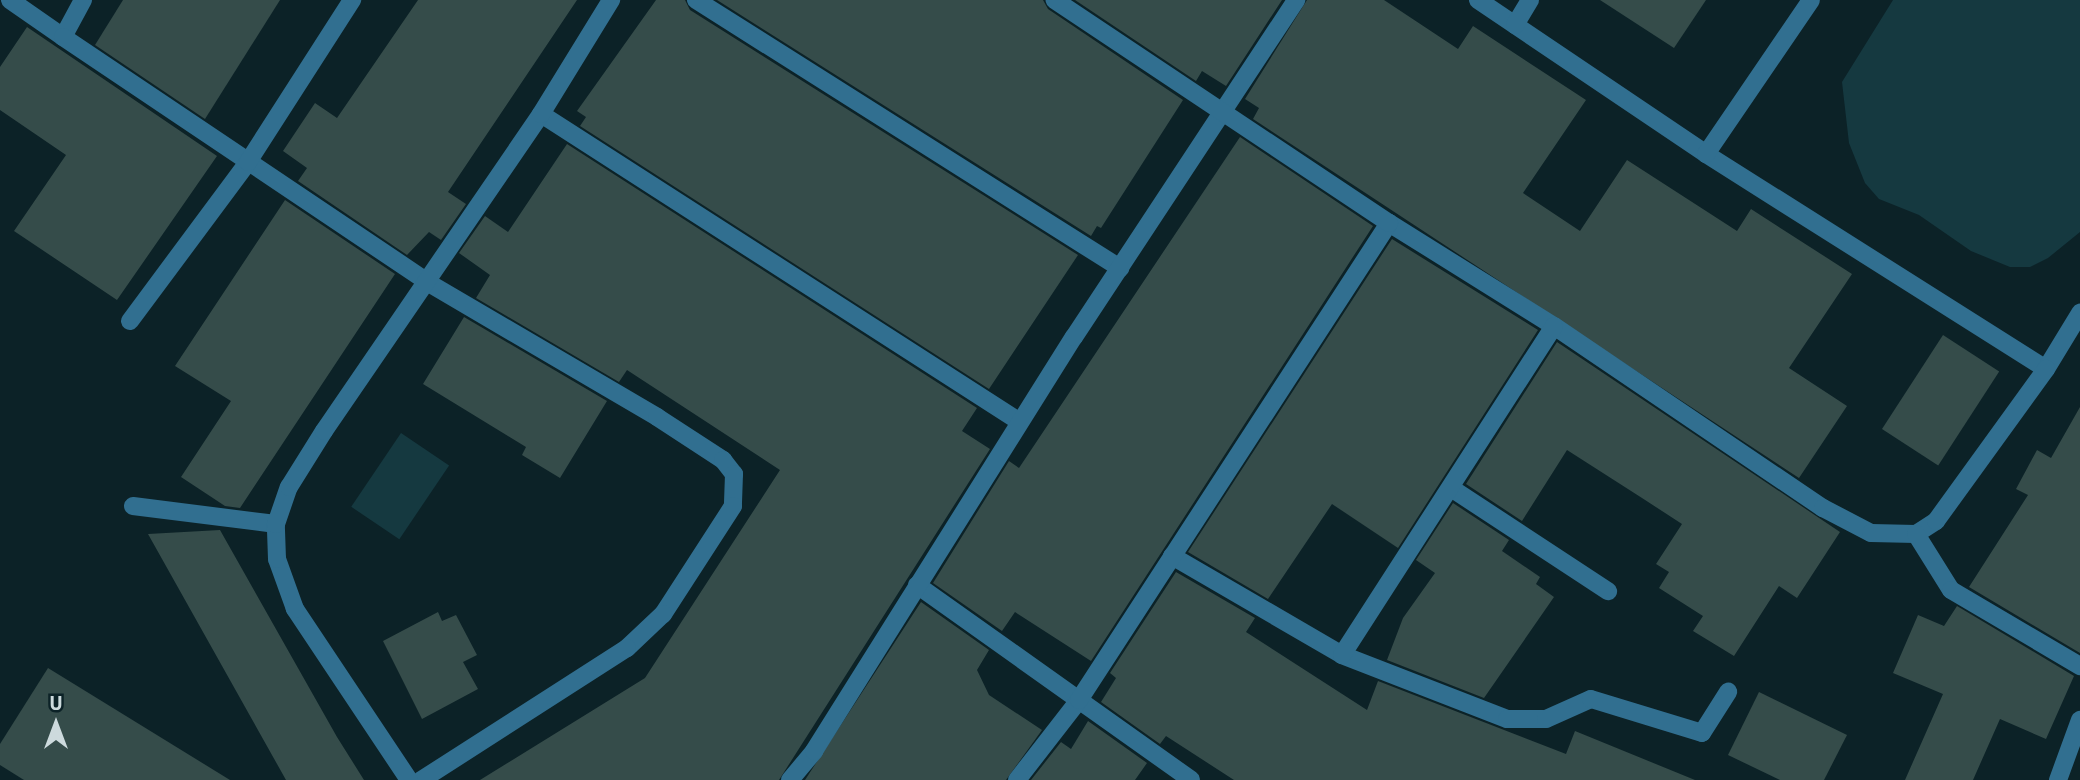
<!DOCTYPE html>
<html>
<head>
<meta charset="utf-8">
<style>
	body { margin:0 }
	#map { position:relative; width:2080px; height:780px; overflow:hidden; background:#0c2227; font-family:"Exo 2",sans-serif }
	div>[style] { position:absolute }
	.green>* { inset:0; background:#153940; transform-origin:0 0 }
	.building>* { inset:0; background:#354c4a; transform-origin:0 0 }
	.minor>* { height:18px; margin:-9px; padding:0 9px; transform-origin:9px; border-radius:9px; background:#316f90 }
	span { translate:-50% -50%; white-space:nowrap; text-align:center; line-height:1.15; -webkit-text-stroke:6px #0c2227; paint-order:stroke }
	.north { position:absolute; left:21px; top:689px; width:70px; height:70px; -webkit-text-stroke:5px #0c2227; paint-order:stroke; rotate:0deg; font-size:19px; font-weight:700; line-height:28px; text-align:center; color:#cddadd }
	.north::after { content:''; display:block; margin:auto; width:24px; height:32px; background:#cddadd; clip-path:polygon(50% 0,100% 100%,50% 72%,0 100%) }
</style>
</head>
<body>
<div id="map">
	<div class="green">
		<i style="clip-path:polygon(1893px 0,2080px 0,2080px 232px,2048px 258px,2030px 267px,2010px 267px,1971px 251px,1919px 215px,1879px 199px,1865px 183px,1849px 143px,1842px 82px)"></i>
		<i style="left:401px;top:433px;width:58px;height:89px;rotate:34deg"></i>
	</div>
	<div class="building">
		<i style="clip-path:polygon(123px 0,280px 0,205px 119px,95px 45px)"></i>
		<i style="clip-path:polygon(418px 0,577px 0,448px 192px,466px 204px,441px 240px,429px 232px,407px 255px,298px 181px,307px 168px,283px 151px,315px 103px,337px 118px)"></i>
		<i style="clip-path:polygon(656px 0,685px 0,690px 10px,1078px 255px,989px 389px,580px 126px,586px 117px,577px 111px)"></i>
		<i style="clip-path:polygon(717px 0,1043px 0,1048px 9px,1183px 100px,1101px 228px,1097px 226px,1091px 236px)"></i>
		<i style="clip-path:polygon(1075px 0,1282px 0,1226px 86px,1202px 71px,1196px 81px)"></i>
		<i style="clip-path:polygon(1307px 0,1384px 0,1458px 49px,1473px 26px,1586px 100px,1523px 193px,1580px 231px,1627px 160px,1737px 231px,1751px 209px,1852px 274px,1789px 368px,1847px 406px,1799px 478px,1253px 119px,1259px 108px,1245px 99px)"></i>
		<i style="clip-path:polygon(1600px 0,1706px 0,1674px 48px)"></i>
		<i style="clip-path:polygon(27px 27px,217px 156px,117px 300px,14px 231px,66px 155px,0 110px,0 67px)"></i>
		<i style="clip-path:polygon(1240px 137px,1373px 226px,1091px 661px,1015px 612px,1002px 631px,933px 583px,1009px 461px,1019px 468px)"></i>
		<i style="clip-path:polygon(567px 144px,977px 408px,962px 431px,990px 449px,779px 780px,480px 780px,645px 678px,780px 470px,627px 370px,619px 382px,476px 298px,490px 275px,459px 253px,485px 216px,508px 232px)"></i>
		<i style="clip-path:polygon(285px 200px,395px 274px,240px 508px,225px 506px,181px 477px,231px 401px,175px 366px)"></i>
		<i style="clip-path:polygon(1392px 239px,1538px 330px,1398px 548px,1332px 504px,1268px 599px,1188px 552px)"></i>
		<i style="clip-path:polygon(464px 317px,607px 401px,560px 478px,522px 455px,526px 447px,423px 384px)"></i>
		<i style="left:1943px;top:335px;width:67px;height:112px;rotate:33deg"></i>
		<i style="clip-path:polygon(1557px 342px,1840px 532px,1797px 598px,1779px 586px,1734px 656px,1693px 631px,1703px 616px,1659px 588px,1669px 572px,1656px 564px,1682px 524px,1642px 498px,1567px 450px,1522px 521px,1466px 484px)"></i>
		<i style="clip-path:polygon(2080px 407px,2080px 653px,1969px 587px,2028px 495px,2016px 489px,2037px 450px,2051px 458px)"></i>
		<i style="clip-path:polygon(1453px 503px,1509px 540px,1502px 551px,1540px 577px,1536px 584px,1554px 597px,1484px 698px,1387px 660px,1403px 618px,1435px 573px,1416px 560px)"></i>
		<i style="clip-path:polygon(220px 530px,337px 737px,364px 780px,286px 780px,148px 534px)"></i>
		<i style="clip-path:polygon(1176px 572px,1255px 618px,1246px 632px,1367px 710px,1378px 681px,1566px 754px,1575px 731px,1695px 780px,1234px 780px,1166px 736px,1160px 744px,1101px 702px,1116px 678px,1110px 673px)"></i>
		<i style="clip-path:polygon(921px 602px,989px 650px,977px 670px,989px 695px,1042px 730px,1006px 780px,805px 780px)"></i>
		<i style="clip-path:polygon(1957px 606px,2074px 676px,2046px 739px,2000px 719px,1973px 780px,1905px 780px,1943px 694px,1893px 673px,1918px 615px,1944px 626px)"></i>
		<i style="clip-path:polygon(438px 612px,442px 621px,456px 615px,477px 655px,463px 662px,478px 689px,422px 719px,383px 641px)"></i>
		<i style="clip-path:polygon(48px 668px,230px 780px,24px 780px,0 765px,0 744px)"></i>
		<i style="clip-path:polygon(1759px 692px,1847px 735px,1824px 780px,1780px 780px,1728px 755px)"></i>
		<i style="clip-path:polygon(1088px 721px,1147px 763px,1135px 780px,1031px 780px,1061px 742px,1071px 749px)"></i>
	</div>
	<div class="minor">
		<i style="left:10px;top:0;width:65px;rotate:34.9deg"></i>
		<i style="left:83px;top:0;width:42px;rotate:118.4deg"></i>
		<i style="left:63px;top:37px;width:439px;rotate:33.9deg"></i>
		<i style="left:427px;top:282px;width:267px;rotate:30.4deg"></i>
		<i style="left:657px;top:417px;width:79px;rotate:33.1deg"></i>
		<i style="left:723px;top:460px;width:18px;rotate:52deg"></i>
		<i style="left:734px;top:474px;width:32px;rotate:92deg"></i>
		<i style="left:733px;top:506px;width:129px;rotate:122.9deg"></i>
		<i style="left:663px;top:614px;width:50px;rotate:136.6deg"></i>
		<i style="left:627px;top:648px;width:245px;rotate:147.3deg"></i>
		<i style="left:696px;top:0;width:502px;rotate:32.3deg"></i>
		<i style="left:1478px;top:0;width:275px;rotate:34deg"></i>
		<i style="left:1706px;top:154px;width:402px;rotate:32.3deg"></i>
		<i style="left:2046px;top:369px;width:66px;rotate:-58.7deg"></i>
		<i style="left:1515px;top:25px;width:29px;rotate:-59deg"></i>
		<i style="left:541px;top:114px;width:569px;rotate:32.74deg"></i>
		<i style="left:1706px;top:154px;width:186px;rotate:-55.7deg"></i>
		<i style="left:1389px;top:223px;width:195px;rotate:32deg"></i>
		<i style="left:1554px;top:326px;width:325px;rotate:34.1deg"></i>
		<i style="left:1823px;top:508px;width:54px;rotate:27.5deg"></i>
		<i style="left:1871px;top:533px;width:45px;rotate:1.3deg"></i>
		<i style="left:1916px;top:534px;width:24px;rotate:-33deg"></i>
		<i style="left:1936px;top:521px;width:188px;rotate:-54.1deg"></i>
		<i style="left:130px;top:321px;width:198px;rotate:-53.4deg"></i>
		<i style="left:248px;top:162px;width:193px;rotate:-57.3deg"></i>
		<i style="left:1451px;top:488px;width:188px;rotate:33.3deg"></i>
		<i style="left:133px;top:506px;width:144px;rotate:7.2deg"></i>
		<i style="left:1916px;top:534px;width:66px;rotate:58deg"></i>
		<i style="left:1951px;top:590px;width:150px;rotate:30.5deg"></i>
		<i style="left:1172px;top:556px;width:197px;rotate:30.2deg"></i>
		<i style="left:1342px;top:655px;width:177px;rotate:21.2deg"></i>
		<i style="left:1507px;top:719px;width:39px"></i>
		<i style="left:1546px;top:719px;width:49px;rotate:-24deg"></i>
		<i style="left:1591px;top:699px;width:116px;rotate:17deg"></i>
		<i style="left:1702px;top:733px;width:49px;rotate:-57.6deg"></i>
		<i style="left:917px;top:585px;width:336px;rotate:35.4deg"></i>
		<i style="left:1342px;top:655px;width:391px;rotate:-57.2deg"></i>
		<i style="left:409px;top:780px;width:206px;rotate:-123.7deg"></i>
		<i style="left:295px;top:609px;width:53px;rotate:-109.8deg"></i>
		<i style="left:277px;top:559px;width:35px;rotate:-92deg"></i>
		<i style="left:276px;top:524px;width:39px;rotate:-71deg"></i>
		<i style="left:289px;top:487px;width:66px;rotate:-58deg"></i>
		<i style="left:324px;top:431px;width:384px;rotate:-55.6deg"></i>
		<i style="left:541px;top:114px;width:134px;rotate:-58.4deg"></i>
		<i style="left:790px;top:780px;width:38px;rotate:-50deg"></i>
		<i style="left:814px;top:751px;width:489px;rotate:-57.9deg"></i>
		<i style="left:1074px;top:337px;width:404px;rotate:-56.6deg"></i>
		<i style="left:1017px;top:780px;width:101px;rotate:-52.2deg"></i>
		<i style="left:1079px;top:700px;width:569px;rotate:-56.98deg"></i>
		<i style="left:1389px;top:223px;width:402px;rotate:-146.3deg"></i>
		<i style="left:2058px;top:780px;width:64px;rotate:-69.9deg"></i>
	</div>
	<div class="north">U</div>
</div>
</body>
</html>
